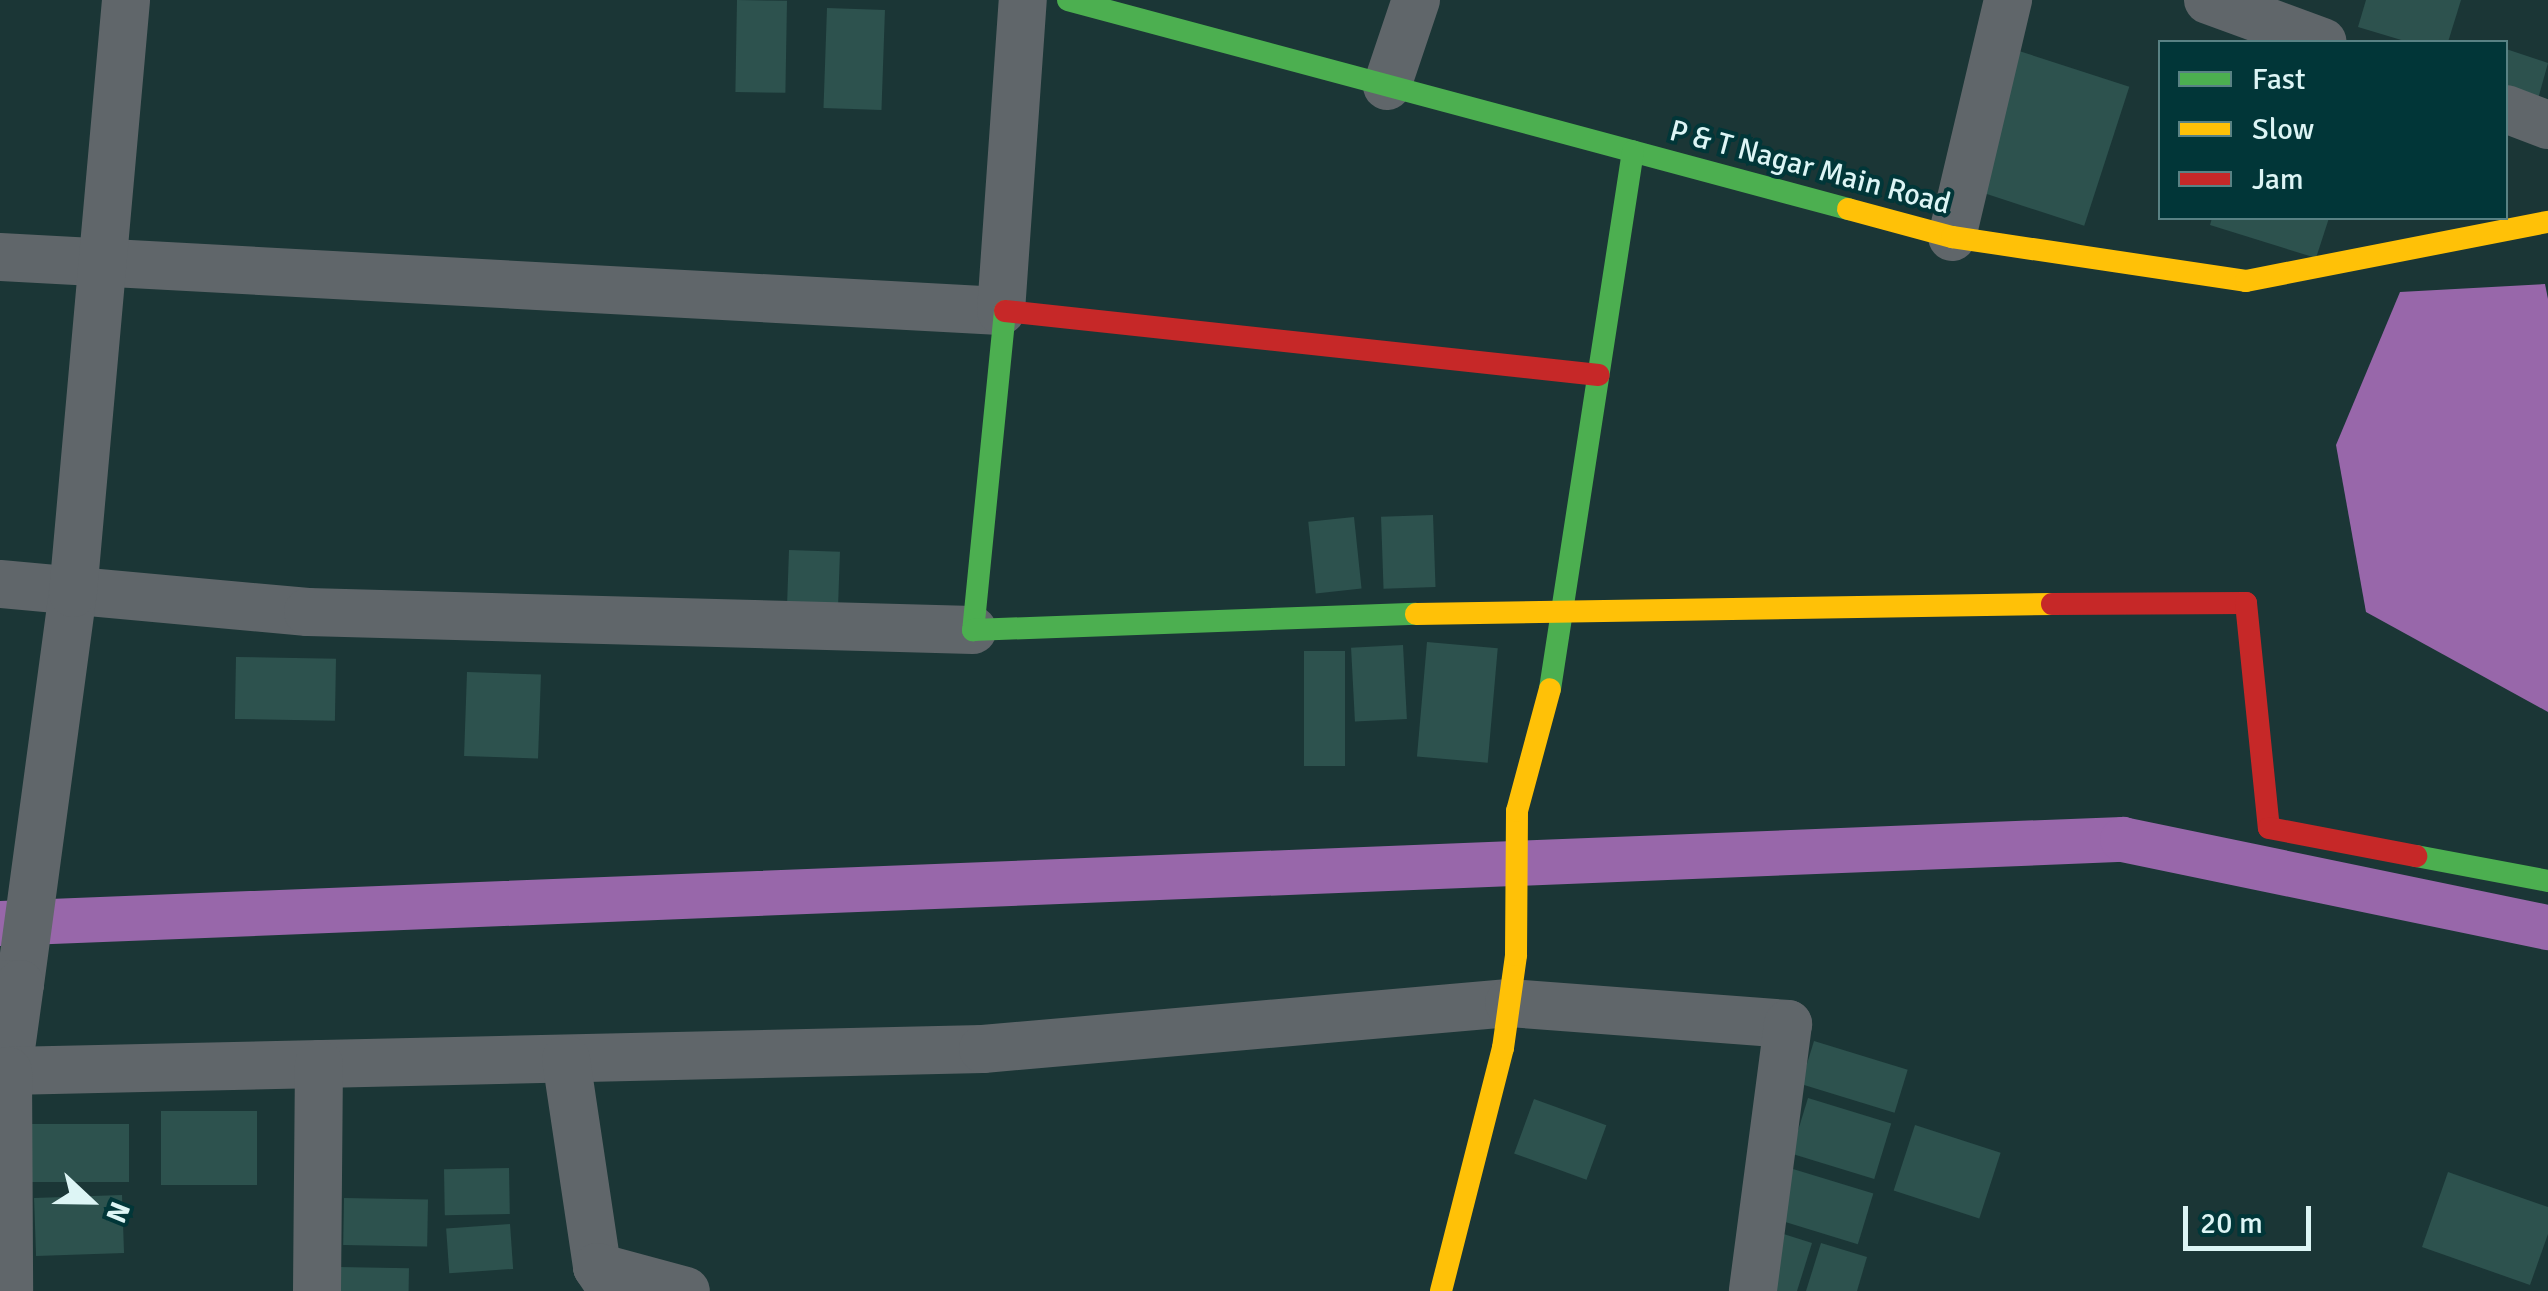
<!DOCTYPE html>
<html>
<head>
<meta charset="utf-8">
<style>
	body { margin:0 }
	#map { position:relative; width:2548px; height:1291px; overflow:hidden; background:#1b3636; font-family:Signika,sans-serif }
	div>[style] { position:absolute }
	.water>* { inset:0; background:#9867aa }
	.canal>* { height:45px; margin:-22.5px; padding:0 22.5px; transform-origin:22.5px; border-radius:22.5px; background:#9867aa }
	.building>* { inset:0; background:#2d524e; transform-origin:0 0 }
	.street>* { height:48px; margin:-24px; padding:0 24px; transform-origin:24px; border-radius:24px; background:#60666a }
	.fast>* { height:22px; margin:-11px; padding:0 11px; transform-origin:11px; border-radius:11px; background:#4caf50 }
	.slow>* { height:22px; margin:-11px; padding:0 11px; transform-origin:11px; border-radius:11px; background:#ffc107 }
	.jam>* { height:22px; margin:-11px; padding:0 11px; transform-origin:11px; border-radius:11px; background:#c62828 }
	span { translate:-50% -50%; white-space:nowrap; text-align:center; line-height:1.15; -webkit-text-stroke:8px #013638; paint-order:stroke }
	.street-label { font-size:30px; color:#ddf5f5 }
	.legend { position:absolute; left:2158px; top:40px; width:350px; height:180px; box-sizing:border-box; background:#013638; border:2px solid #598284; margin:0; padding:12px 18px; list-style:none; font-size:30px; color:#ddf5f5 }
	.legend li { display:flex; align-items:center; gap:20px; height:50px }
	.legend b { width:50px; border:2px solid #598284 }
	.north { position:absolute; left:40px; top:1151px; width:100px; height:100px; -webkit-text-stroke:8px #013638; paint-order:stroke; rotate:112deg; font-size:28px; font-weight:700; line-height:40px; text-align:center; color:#ddf5f5 }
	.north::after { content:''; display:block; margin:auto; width:35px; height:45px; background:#ddf5f5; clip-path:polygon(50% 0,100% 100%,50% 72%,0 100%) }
	.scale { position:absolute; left:2183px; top:1206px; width:128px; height:45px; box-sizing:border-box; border:5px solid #ddf5f5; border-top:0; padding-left:12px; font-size:30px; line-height:35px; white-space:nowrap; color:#ddf5f5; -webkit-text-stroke:8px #013638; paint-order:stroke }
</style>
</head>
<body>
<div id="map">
	<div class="water">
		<i style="clip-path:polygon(2545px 284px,2548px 299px,2548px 712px,2366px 612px,2336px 445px,2400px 292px)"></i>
	</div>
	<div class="canal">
		<i style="left:0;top:923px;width:2124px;rotate:-2.27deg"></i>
		<i style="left:2122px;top:839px;width:435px;rotate:11.7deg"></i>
	</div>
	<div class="building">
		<i style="left:737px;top:0;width:50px;height:92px;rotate:1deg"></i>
		<i style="clip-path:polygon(2366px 0,2461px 0,2448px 42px,2408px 42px,2358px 27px)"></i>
		<i style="left:827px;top:8px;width:58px;height:100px;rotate:2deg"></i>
		<i style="clip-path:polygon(2506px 49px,2548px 63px,2538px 99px,2506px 89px)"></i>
		<i style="left:2019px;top:51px;width:116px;height:146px;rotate:18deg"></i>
		<i style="clip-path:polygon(2212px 218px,2329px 218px,2316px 258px,2210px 225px)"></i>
		<i style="left:1433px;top:515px;width:72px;height:52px;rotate:88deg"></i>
		<i style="left:1354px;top:517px;width:72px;height:46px;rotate:84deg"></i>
		<i style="left:789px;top:550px;width:51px;height:52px;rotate:2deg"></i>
		<i style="left:1427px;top:642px;width:71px;height:115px;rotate:5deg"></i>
		<i style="left:1403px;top:645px;width:74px;height:52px;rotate:87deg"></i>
		<i style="left:1304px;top:651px;width:41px;height:115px"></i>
		<i style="left:236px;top:657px;width:100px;height:62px;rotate:1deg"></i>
		<i style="left:467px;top:672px;width:74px;height:84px;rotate:2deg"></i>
		<i style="left:1814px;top:1041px;width:98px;height:45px;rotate:17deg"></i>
		<i style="left:1808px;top:1098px;width:87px;height:58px;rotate:17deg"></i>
		<i style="left:1534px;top:1099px;width:77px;height:58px;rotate:20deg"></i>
		<i style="left:257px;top:1111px;width:74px;height:96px;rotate:90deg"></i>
		<i style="left:27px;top:1124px;width:102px;height:58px"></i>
		<i style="left:1915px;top:1125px;width:90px;height:69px;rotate:18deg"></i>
		<i style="left:509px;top:1168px;width:46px;height:65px;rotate:89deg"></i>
		<i style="left:1793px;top:1169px;width:84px;height:53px;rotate:17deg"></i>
		<i style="clip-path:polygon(2448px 1172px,2548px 1207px,2548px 1234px,2530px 1285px,2422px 1247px)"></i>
		<i style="left:122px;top:1195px;width:58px;height:88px;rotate:88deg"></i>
		<i style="left:344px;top:1198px;width:84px;height:47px;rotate:1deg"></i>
		<i style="left:510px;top:1224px;width:45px;height:64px;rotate:86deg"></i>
		<i style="clip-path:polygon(1774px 1231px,1812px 1243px,1797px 1291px,1763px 1291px)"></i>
		<i style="clip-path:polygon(1821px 1243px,1867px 1257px,1857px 1291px,1806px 1291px)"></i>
		<i style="left:339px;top:1267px;width:70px;height:24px;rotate:1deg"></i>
	</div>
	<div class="street">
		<i style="left:2208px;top:0;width:122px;rotate:20.1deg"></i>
		<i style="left:1387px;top:86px;width:91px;rotate:-71.4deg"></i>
		<i style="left:2506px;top:109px;width:45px;rotate:20.9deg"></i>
		<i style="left:1952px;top:237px;width:244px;rotate:-76.7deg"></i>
		<i style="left:0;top:257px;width:1002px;rotate:3.09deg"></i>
		<i style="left:1001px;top:311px;width:312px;rotate:-86deg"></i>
		<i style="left:0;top:584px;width:309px;rotate:5.2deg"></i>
		<i style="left:308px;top:612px;width:665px;rotate:1.55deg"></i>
		<i style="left:20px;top:984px;width:395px;rotate:-82.3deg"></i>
		<i style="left:73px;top:593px;width:595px;rotate:-84.89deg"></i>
		<i style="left:0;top:985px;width:20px;rotate:-3deg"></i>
		<i style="left:20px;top:984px;width:88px;rotate:97.9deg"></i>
		<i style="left:8px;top:1071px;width:975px;rotate:-1.29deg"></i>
		<i style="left:983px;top:1049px;width:528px;rotate:-5deg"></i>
		<i style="left:1509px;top:1003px;width:280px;rotate:4.3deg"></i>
		<i style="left:1788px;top:1024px;width:269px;rotate:97.5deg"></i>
		<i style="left:566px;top:1059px;width:210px;rotate:81.5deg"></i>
		<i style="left:597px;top:1267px;width:29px;rotate:56deg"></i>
		<i style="left:8px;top:1071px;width:220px;rotate:89.7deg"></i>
		<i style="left:597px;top:1267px;width:92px;rotate:15.1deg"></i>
		<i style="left:317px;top:1291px;width:227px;rotate:-89.5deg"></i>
	</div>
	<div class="fast">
		<i style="left:1068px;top:0;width:808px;rotate:15deg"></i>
		<i style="left:1005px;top:311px;width:321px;rotate:95.7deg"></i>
		<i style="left:973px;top:630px;width:443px;rotate:-2.1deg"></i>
		<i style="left:1550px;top:689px;width:544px;rotate:-81.23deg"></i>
		<i style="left:2416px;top:856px;width:134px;rotate:10.7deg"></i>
	</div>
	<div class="slow">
		<i style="left:1848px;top:209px;width:108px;rotate:15.1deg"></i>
		<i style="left:1952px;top:237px;width:297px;rotate:8.5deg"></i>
		<i style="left:2246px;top:281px;width:308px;rotate:-11.1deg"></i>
		<i style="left:1416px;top:614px;width:636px;rotate:-0.9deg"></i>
		<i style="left:1441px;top:1291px;width:251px;rotate:-75.7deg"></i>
		<i style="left:1503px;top:1048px;width:94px;rotate:-82deg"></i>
		<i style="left:1516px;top:955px;width:144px;rotate:-89.6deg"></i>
		<i style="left:1517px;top:811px;width:126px;rotate:-74.9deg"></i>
	</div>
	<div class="jam">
		<i style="left:1005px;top:311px;width:597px;rotate:6.15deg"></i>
		<i style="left:2052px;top:604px;width:194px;rotate:-0.3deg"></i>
		<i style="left:2246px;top:603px;width:226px;rotate:84.2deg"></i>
		<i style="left:2269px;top:828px;width:150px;rotate:10.8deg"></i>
	</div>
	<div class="street-label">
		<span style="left:1810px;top:168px;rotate:15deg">P &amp; T Nagar Main Road</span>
	</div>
	<ul class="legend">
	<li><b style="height:12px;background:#4caf50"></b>Fast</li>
	<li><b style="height:12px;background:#ffc107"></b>Slow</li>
	<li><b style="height:12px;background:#c62828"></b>Jam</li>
	</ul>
	<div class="north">N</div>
	<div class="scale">20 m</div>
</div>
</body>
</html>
